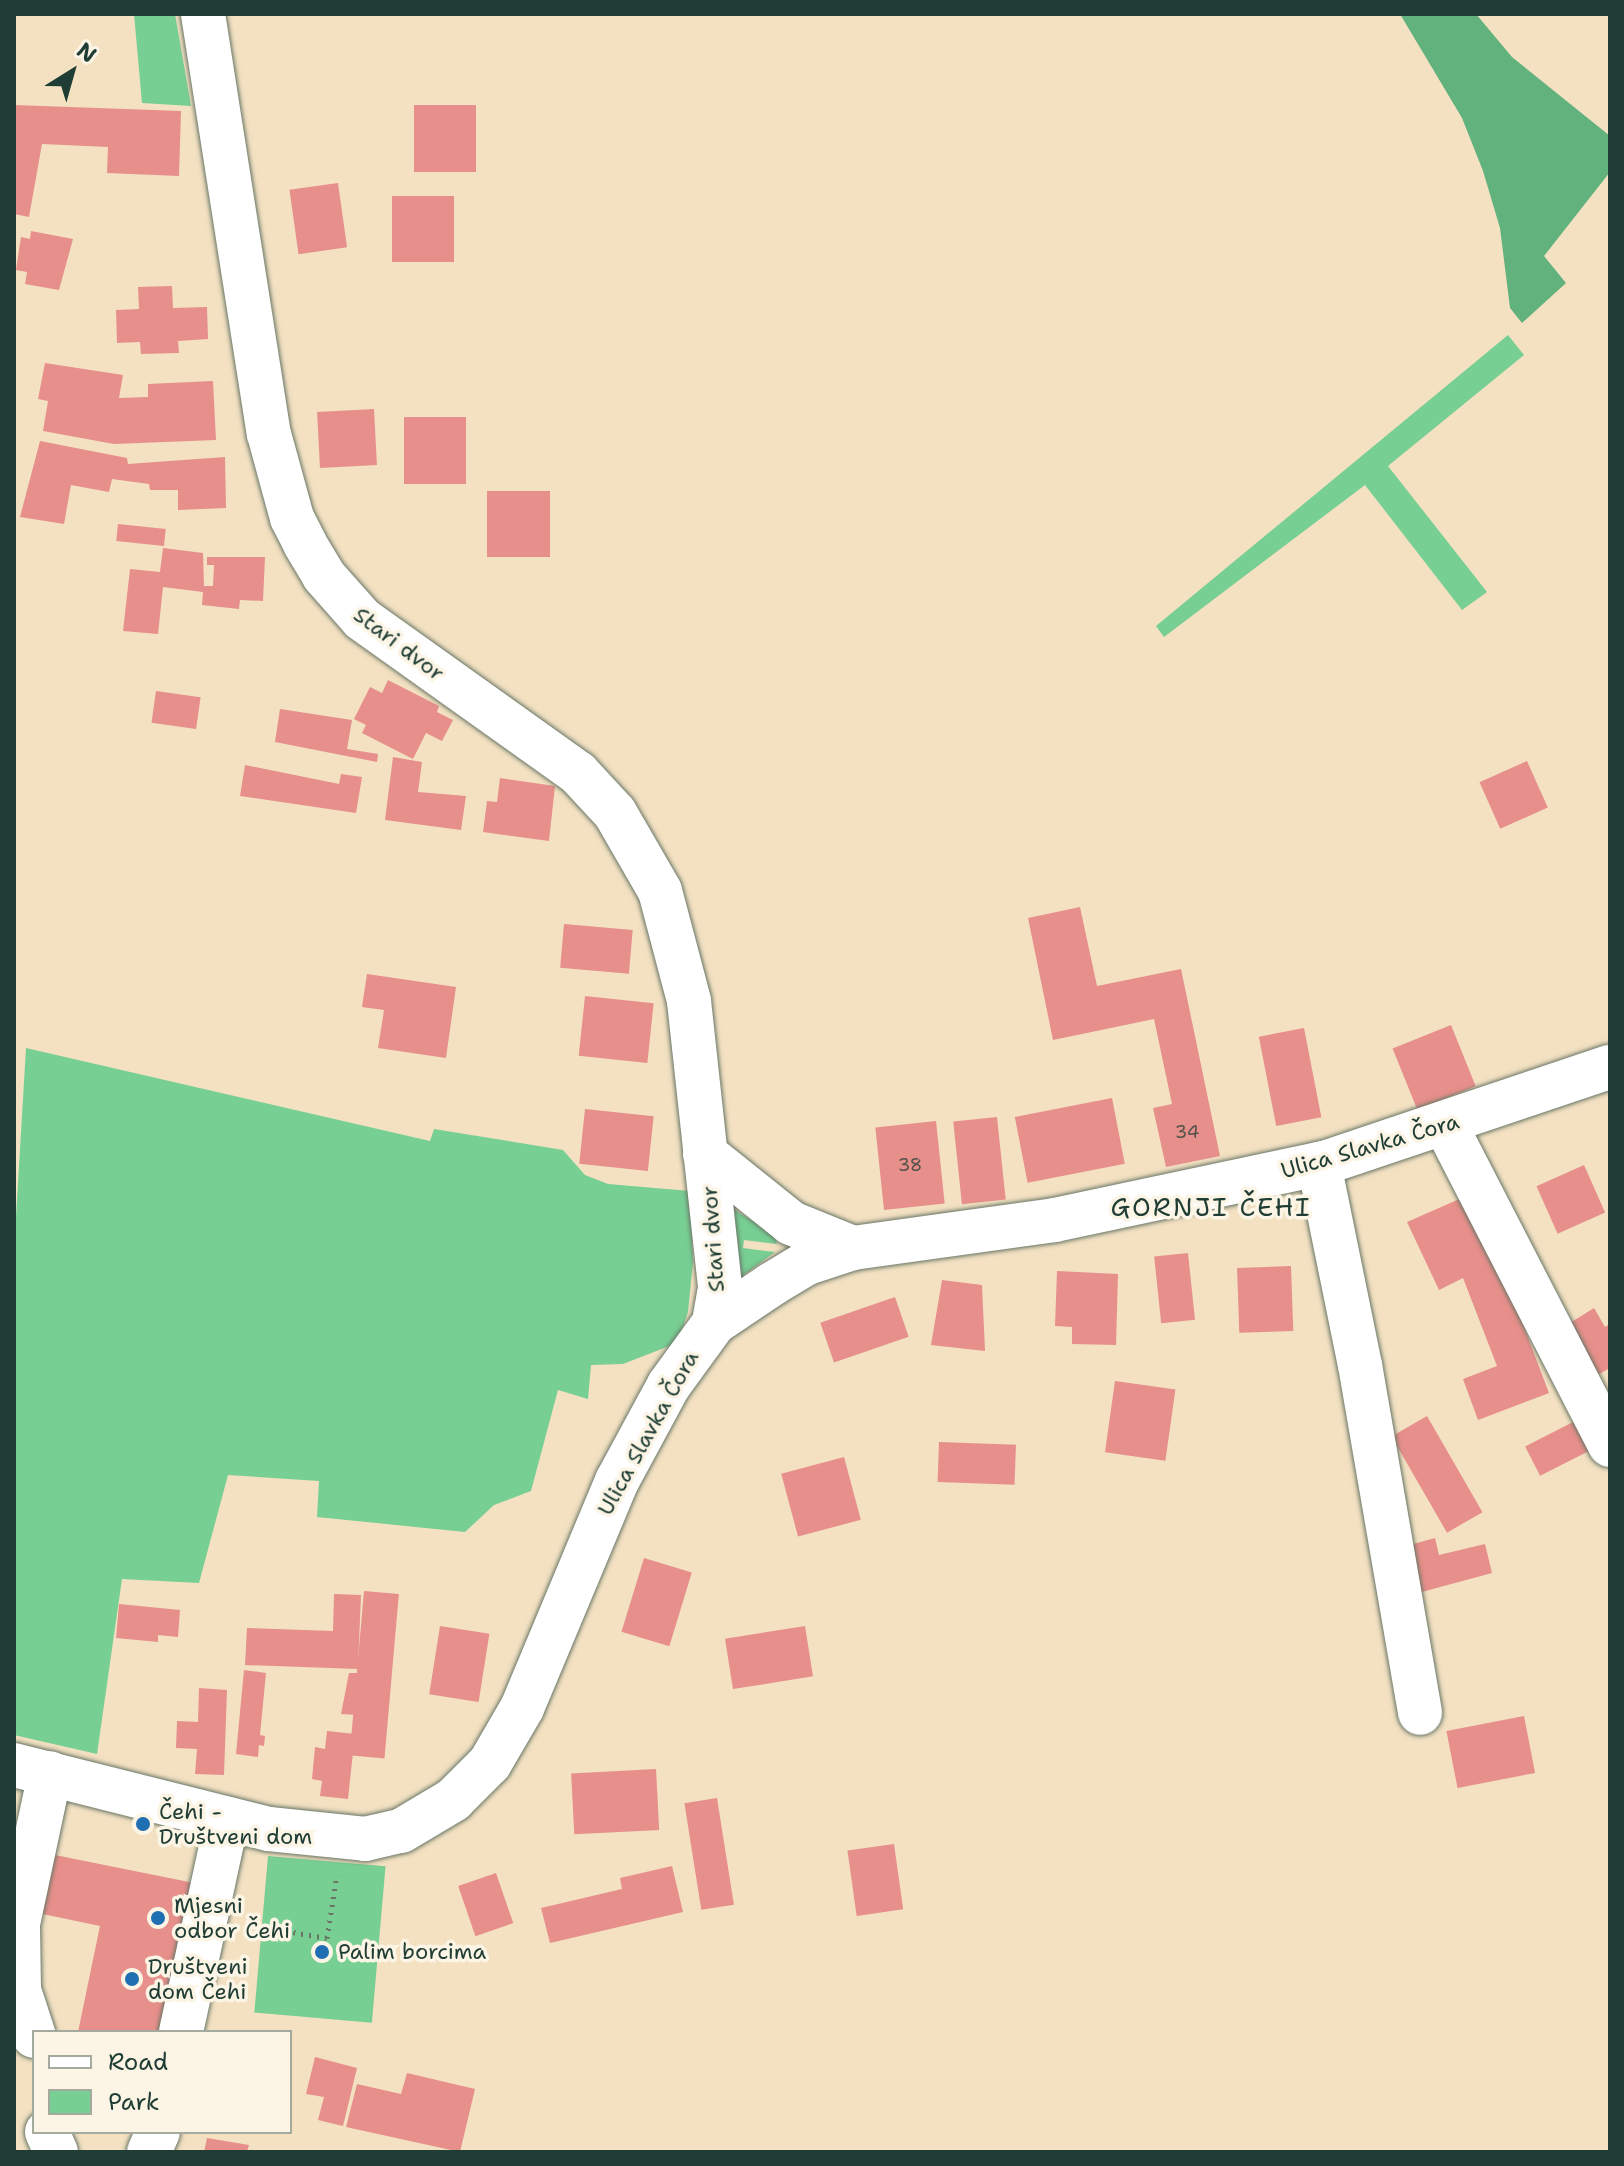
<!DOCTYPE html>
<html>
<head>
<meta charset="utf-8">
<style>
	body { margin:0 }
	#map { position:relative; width:1624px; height:2166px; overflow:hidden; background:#f3e1c2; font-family:"Shantell Sans",sans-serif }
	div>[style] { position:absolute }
	.green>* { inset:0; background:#78cf94; transform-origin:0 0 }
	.forest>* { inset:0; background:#62b27e }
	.building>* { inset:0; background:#e78f8b; transform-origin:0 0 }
	.path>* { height:5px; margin-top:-2.5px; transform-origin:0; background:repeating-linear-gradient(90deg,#697666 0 2px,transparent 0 8px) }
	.roads { filter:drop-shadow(0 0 2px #697666) drop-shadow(0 0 2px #697666) }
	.minor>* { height:44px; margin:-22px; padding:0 22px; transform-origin:22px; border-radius:22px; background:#fff }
	.dots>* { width:22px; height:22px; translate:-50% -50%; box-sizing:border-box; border:4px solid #fcf5e5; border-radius:50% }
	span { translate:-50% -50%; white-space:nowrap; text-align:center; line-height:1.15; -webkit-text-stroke:7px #fcf5e5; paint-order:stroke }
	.number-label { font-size:18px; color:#51524a }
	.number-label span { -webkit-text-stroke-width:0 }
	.street-label { font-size:22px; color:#1f3d34 }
	.poi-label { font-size:22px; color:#1f3d34 }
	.left { translate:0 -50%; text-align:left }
	.quarter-label { font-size:26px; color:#1f3d34; letter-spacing:2px }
	.frame { position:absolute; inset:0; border:16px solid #1f3d34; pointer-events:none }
	.legend { position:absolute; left:32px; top:2030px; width:260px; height:104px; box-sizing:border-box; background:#fcf5e5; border:2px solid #a4ab9e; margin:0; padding:10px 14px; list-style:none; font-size:24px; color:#1f3d34 }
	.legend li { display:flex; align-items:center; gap:16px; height:40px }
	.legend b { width:40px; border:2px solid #a4ab9e }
	.north { position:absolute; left:32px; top:32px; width:80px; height:80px; -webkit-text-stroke:6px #fcf5e5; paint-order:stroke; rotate:37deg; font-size:22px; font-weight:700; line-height:32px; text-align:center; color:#1f3d34 }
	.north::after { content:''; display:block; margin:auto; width:28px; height:36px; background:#1f3d34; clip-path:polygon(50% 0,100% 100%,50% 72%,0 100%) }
</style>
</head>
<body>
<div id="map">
	<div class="green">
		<i style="clip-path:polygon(134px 14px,175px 14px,191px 106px,142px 103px)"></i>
		<i style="clip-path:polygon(1508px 335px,1524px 355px,1388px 466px,1487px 592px,1462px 610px,1365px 485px,1164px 637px,1156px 626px)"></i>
		<i style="clip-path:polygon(26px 1048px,430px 1141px,434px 1129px,563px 1150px,585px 1175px,608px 1184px,690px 1191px,693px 1262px,688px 1312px,677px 1343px,623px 1364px,591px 1365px,588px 1399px,558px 1390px,531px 1491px,494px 1505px,465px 1532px,317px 1517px,319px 1481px,228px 1475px,199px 1583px,122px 1579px,97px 1754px,14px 1735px,14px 1250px)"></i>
		<i style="clip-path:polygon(730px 1207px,775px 1235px,777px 1244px,744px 1240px,743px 1248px,775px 1252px,732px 1283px)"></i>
		<i style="left:268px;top:1856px;width:118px;height:157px;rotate:5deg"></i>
	</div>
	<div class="forest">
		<i style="clip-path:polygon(1400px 14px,1476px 14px,1512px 57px,1610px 136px,1610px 172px,1544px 256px,1566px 283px,1522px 323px,1510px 308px,1500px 228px,1483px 171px,1462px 118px)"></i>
	</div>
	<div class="building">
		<i style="clip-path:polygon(14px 105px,181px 111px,179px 176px,107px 173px,108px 147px,42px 144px,29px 217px,14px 214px)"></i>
		<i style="left:414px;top:105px;width:62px;height:67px"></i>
		<i style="left:338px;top:183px;width:65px;height:49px;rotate:82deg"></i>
		<i style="left:392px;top:196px;width:62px;height:66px"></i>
		<i style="clip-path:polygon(31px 231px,73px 239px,59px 290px,25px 284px,27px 272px,16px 270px,21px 237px,30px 239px)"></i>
		<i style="clip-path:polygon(172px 286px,173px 308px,207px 307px,208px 339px,178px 341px,179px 353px,141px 354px,140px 342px,117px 343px,116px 310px,139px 309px,138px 287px)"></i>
		<i style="clip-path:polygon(45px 363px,123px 375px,119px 398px,148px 397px,148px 384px,213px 381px,216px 440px,114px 444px,43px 431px,48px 401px,38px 399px)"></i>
		<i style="left:374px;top:409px;width:56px;height:57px;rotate:87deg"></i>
		<i style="left:404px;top:417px;width:62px;height:67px"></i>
		<i style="clip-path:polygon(40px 441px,127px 458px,128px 464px,225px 457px,226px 508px,178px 510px,178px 490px,150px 490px,149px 484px,112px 479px,109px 492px,71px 485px,64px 524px,20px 517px)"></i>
		<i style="left:487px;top:491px;width:63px;height:66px"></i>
		<i style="left:118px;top:524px;width:48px;height:17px;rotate:6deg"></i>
		<i style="clip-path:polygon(163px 548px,203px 553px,204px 586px,213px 586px,214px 565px,207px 565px,207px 557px,265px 557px,263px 601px,240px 600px,239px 609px,202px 605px,203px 592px,163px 587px,158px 634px,123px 631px,130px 569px,160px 572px)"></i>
		<i style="clip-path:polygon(388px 680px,439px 706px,437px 712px,453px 720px,442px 741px,426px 733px,413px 759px,362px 733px,366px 725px,354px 719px,370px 687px,382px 693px)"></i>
		<i style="left:156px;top:691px;width:45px;height:32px;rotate:8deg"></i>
		<i style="clip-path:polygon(280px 709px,352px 720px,347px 749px,378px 754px,377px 762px,275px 742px)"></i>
		<i style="clip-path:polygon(393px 757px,422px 762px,418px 792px,466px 796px,461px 830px,385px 820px)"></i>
		<i style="left:1527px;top:761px;width:51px;height:52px;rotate:66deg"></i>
		<i style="clip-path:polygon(245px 765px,339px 784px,341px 774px,362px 777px,356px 813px,240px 796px)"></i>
		<i style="clip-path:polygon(500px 778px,555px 786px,549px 841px,483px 832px,487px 801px,497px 802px)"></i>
		<i style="clip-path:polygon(1080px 907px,1097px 986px,1181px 969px,1220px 1156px,1166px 1167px,1153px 1108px,1172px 1104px,1154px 1019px,1053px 1040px,1028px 918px)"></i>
		<i style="left:564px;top:924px;width:69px;height:44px;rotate:5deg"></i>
		<i style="clip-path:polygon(367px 974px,456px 987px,446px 1058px,378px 1048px,384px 1010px,362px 1007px)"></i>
		<i style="left:585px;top:996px;width:69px;height:60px;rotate:6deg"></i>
		<i style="left:1451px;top:1025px;width:66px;height:63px;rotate:68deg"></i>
		<i style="left:1304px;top:1028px;width:91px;height:46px;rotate:79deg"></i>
		<i style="left:1112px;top:1098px;width:67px;height:99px;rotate:79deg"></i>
		<i style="left:585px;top:1109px;width:69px;height:55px;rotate:6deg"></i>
		<i style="left:997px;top:1117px;width:83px;height:44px;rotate:84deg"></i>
		<i style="left:936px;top:1121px;width:83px;height:61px;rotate:84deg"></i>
		<i style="left:1584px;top:1165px;width:52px;height:52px;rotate:66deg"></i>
		<i style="clip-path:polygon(1464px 1197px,1500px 1264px,1549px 1393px,1478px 1420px,1463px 1379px,1497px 1366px,1463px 1278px,1439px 1290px,1407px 1222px)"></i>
		<i style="left:1188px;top:1253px;width:67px;height:34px;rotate:84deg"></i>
		<i style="left:1291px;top:1266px;width:65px;height:54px;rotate:88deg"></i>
		<i style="clip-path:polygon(1057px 1271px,1118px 1274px,1116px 1345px,1072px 1344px,1072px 1327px,1055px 1326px)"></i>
		<i style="clip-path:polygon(942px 1280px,982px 1285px,985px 1351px,931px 1345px)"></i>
		<i style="left:895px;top:1297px;width:42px;height:79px;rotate:71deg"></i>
		<i style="clip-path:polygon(1594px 1308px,1605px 1327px,1610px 1324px,1610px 1368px,1587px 1381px,1557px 1331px)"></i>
		<i style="left:1115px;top:1381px;width:61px;height:72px;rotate:8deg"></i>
		<i style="left:1427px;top:1416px;width:111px;height:41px;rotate:60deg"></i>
		<i style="left:1575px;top:1421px;width:33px;height:56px;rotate:63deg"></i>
		<i style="left:939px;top:1442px;width:77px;height:40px;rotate:2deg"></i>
		<i style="left:844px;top:1457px;width:65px;height:65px;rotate:75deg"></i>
		<i style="clip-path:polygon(1435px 1538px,1439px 1555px,1485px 1544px,1492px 1573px,1418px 1593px,1406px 1546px)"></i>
		<i style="left:644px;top:1558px;width:50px;height:77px;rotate:17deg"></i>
		<i style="left:364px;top:1591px;width:35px;height:165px;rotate:5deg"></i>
		<i style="clip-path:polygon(334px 1594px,361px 1595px,358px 1669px,245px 1665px,247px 1628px,333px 1631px)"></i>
		<i style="clip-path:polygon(119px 1604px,180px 1610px,178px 1637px,158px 1635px,158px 1642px,116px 1638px)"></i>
		<i style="left:440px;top:1626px;width:50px;height:69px;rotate:9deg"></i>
		<i style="left:805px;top:1626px;width:51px;height:81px;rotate:81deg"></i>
		<i style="clip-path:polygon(244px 1670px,266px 1673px,260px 1735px,265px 1736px,264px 1746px,259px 1745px,258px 1757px,236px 1754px)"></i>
		<i style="clip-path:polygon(349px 1673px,360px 1673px,357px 1715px,341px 1714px)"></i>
		<i style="clip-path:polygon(199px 1688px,227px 1690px,224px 1775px,195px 1774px,197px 1749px,176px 1748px,177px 1721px,198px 1722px)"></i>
		<i style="left:1524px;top:1716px;width:58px;height:79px;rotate:79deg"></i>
		<i style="clip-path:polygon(327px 1731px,355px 1734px,348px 1799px,320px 1796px,322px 1781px,312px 1779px,315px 1747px,325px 1749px)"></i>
		<i style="left:656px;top:1769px;width:61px;height:85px;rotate:87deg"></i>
		<i style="left:717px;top:1798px;width:108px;height:33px;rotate:81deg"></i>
		<i style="left:894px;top:1844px;width:66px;height:47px;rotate:82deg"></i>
		<i style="clip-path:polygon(50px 1854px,194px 1883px,164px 2032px,78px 2032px,100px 1926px,38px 1913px)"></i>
		<i style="clip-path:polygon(672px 1866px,683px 1912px,550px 1943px,541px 1908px,622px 1889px,620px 1878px)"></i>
		<i style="left:496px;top:1873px;width:53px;height:40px;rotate:71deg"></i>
		<i style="clip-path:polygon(315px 2057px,357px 2068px,343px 2126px,318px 2120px,324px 2097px,306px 2094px)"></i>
		<i style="clip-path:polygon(407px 2073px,475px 2089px,460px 2152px,346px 2127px,357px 2084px,401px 2094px)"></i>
		<i style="clip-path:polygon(207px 2138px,249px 2145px,247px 2152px,204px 2152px)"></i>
	</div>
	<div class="path">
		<i style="left:246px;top:1924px;width:82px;rotate:9.8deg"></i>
		<i style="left:327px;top:1938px;width:64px;rotate:-81deg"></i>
	</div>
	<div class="roads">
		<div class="minor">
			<i style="left:203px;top:14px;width:425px;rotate:81.1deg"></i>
			<i style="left:269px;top:434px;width:87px;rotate:74.7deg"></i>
			<i style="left:292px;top:518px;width:29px;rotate:63deg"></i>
			<i style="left:305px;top:544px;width:37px;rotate:59deg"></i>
			<i style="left:324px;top:576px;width:57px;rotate:48.5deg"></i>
			<i style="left:362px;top:619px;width:265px;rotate:35.5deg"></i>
			<i style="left:578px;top:773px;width:54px;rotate:47.2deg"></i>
			<i style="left:615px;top:813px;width:90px;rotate:60deg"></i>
			<i style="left:660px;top:891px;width:114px;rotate:75.2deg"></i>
			<i style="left:689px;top:1001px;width:289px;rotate:83.8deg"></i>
			<i style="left:720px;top:1288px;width:36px;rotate:100deg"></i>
			<i style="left:1445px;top:1124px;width:361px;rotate:62.8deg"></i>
			<i style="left:705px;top:1154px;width:110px;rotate:38.7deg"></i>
			<i style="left:791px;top:1223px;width:67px;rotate:22deg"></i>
			<i style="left:1319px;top:1164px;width:205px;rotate:78.5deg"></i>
			<i style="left:1360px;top:1365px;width:353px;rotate:80.2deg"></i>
			<i style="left:14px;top:1765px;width:263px;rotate:14.1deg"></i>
			<i style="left:269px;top:1829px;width:97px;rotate:5.9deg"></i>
			<i style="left:365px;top:1839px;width:37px;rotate:-13deg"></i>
			<i style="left:401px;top:1831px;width:61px;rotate:-30.8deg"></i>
			<i style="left:453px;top:1800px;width:52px;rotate:-45deg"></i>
			<i style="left:490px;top:1763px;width:64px;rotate:-59.8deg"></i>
			<i style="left:522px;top:1708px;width:246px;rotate:-67.3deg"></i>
			<i style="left:617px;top:1481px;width:109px;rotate:-61.6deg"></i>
			<i style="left:669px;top:1385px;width:77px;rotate:-54deg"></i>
			<i style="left:714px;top:1323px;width:70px;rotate:-33.9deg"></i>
			<i style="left:772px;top:1284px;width:41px;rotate:-31deg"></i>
			<i style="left:807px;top:1263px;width:48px;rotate:-18.1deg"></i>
			<i style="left:853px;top:1248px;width:204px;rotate:-7.9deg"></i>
			<i style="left:1055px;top:1220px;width:275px;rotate:-12deg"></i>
			<i style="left:1324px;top:1163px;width:302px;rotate:-18.6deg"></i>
			<i style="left:181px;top:2032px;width:218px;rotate:-77.8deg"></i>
			<i style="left:34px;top:2036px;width:48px;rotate:-108.1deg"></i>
			<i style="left:19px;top:1990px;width:66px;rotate:-90.9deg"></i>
			<i style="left:18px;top:1924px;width:154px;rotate:-78deg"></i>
			<i style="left:47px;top:2132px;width:22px;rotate:66deg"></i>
			<i style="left:149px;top:2152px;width:22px;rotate:-66deg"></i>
		</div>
	</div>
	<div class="dots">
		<i style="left:143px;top:1824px;background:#1f6fb2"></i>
		<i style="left:158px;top:1918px;background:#1f6fb2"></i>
		<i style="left:322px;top:1952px;background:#1f6fb2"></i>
		<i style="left:132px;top:1979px;background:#1f6fb2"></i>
	</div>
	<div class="number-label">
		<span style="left:1187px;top:1132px">34</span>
		<span style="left:910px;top:1165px">38</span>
	</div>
	<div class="street-label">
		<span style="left:399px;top:644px;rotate:37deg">Stari dvor</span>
		<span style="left:1370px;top:1146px;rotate:-16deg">Ulica Slavka Čora</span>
		<span style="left:713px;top:1239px;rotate:-94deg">Stari dvor</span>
		<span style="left:648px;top:1433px;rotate:-61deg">Ulica Slavka Čora</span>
	</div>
	<div class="poi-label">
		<span class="left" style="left:159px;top:1824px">Čehi -<br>Društveni dom</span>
		<span class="left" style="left:174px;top:1918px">Mjesni<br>odbor Čehi</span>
		<span class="left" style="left:338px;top:1952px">Palim borcima</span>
		<span class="left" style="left:148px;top:1979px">Društveni<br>dom Čehi</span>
	</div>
	<div class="quarter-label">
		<span style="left:1211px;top:1207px">GORNJI ČEHI</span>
	</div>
	<div class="frame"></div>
	<ul class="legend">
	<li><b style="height:10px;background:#fff"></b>Road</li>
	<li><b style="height:22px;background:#78cf94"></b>Park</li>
	</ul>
	<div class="north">N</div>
</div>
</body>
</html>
